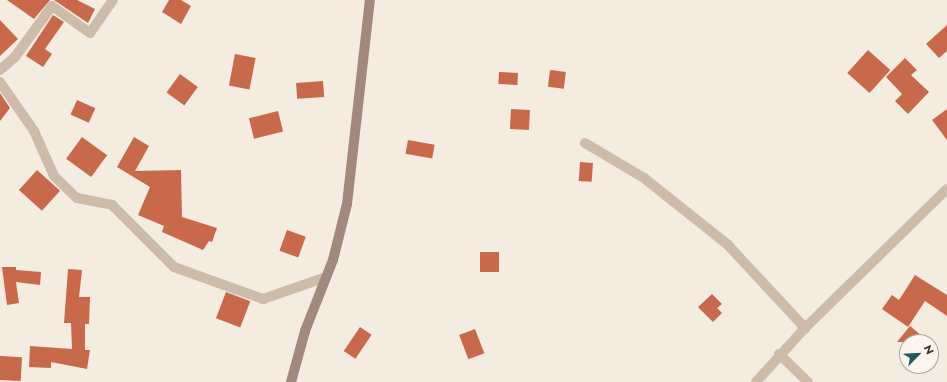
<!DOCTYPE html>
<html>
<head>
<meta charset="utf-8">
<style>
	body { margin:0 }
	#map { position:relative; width:947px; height:382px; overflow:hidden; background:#f4ebe1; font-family:Jost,sans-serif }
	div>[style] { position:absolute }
	.building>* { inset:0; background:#c8694b; transform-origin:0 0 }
	.street>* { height:10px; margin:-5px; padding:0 5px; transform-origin:5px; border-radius:5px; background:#cdbbac }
	.secondary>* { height:10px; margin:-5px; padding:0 5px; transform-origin:5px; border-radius:5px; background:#a18a7d }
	span { translate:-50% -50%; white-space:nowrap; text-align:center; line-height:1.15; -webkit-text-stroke:3px #fbf5ee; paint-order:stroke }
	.north { position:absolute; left:899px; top:334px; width:40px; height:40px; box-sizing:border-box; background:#fbf5ee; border:1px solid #aea6a0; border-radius:50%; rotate:66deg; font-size:11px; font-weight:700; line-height:16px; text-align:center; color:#3b302b }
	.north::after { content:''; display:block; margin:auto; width:14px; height:18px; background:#1f5a5e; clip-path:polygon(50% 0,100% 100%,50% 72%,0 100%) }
</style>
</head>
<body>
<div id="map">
	<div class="building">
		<i style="clip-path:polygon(7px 0,50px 0,34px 19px)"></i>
		<i style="clip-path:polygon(54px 0,77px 0,95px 9px,88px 23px)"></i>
		<i style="clip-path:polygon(169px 0,181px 0,191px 6px,181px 24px,162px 12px)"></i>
		<i style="clip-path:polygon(53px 15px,64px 22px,45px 49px,52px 54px,43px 67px,26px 56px)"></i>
		<i style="clip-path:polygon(0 20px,18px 39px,0 56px)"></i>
		<i style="clip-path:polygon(947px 25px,947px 51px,939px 58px,926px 44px)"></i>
		<i style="left:868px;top:50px;width:30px;height:31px;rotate:42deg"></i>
		<i style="left:235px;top:54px;width:21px;height:32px;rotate:11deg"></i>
		<i style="clip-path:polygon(905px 58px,917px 70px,911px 75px,929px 92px,908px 114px,895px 101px,902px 94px,886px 77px)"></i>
		<i style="left:550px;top:70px;width:16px;height:17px;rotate:7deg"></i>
		<i style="left:499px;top:72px;width:19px;height:12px;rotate:3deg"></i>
		<i style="left:180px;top:74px;width:22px;height:23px;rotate:36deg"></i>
		<i style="left:323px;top:81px;width:16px;height:27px;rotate:86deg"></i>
		<i style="clip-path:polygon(0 93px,10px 108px,0 121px)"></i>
		<i style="left:77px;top:100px;width:20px;height:16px;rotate:24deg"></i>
		<i style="left:511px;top:109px;width:19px;height:20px;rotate:3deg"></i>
		<i style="clip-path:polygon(947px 109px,947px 140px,932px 120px)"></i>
		<i style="left:278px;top:111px;width:21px;height:30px;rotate:76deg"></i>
		<i style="left:82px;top:137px;width:31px;height:27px;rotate:36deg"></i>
		<i style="clip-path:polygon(134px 137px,149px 146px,135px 171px,181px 170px,182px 217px,217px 228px,212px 242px,209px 241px,203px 250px,162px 232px,164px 226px,138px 215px,150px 187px,117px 167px)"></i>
		<i style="left:408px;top:140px;width:27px;height:14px;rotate:10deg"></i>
		<i style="left:580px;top:162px;width:13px;height:19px;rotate:4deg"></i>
		<i style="left:37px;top:170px;width:31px;height:27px;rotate:42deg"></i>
		<i style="left:287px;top:230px;width:20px;height:22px;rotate:20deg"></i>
		<i style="left:480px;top:252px;width:19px;height:20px"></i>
		<i style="clip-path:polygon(2px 267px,16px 267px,16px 270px,41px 272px,40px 285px,16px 282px,19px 303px,7px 305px)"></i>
		<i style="clip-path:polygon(68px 269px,82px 270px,79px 297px,90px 297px,89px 324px,85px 324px,85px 350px,90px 350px,87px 369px,51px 362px,51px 368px,29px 367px,30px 346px,72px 349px,71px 323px,64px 323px)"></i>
		<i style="clip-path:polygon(915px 275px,947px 295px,947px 316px,925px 301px,908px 327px,882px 309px,892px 295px,899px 300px)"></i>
		<i style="left:226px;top:292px;width:26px;height:28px;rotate:21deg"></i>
		<i style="clip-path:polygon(712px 294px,722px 304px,717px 308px,722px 313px,713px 322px,698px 307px)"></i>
		<i style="clip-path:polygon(910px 326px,929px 342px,897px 342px)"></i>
		<i style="left:360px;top:327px;width:14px;height:29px;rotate:34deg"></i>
		<i style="left:475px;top:329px;width:26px;height:17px;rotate:69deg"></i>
		<i style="left:0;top:356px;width:22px;height:24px;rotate:3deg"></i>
	</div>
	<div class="street">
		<i style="left:0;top:70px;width:20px;rotate:-41deg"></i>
		<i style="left:15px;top:57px;width:63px;rotate:-54deg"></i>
		<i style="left:52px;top:6px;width:47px;rotate:35.4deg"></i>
		<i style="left:90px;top:33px;width:40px;rotate:-55.1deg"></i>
		<i style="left:0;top:82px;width:60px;rotate:55.2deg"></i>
		<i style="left:34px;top:131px;width:49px;rotate:66deg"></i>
		<i style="left:54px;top:176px;width:32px;rotate:44deg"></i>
		<i style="left:77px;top:198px;width:36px;rotate:11deg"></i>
		<i style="left:112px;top:205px;width:88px;rotate:45deg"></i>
		<i style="left:174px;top:267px;width:95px;rotate:19.8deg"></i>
		<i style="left:263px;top:299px;width:67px;rotate:-19.2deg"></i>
		<i style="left:585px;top:143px;width:69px;rotate:30.7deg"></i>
		<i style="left:644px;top:178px;width:106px;rotate:38.5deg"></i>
		<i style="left:727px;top:244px;width:115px;rotate:47.1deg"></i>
		<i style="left:779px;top:354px;width:40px;rotate:44deg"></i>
		<i style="left:756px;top:382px;width:73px;rotate:-47.8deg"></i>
		<i style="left:805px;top:328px;width:199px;rotate:-44.4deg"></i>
	</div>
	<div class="secondary">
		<i style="left:291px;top:382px;width:53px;rotate:-74.6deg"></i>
		<i style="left:305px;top:331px;width:76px;rotate:-68.5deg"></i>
		<i style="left:333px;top:260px;width:58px;rotate:-76deg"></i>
		<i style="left:347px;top:204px;width:205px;rotate:-83.6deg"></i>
	</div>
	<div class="north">N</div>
</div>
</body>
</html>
